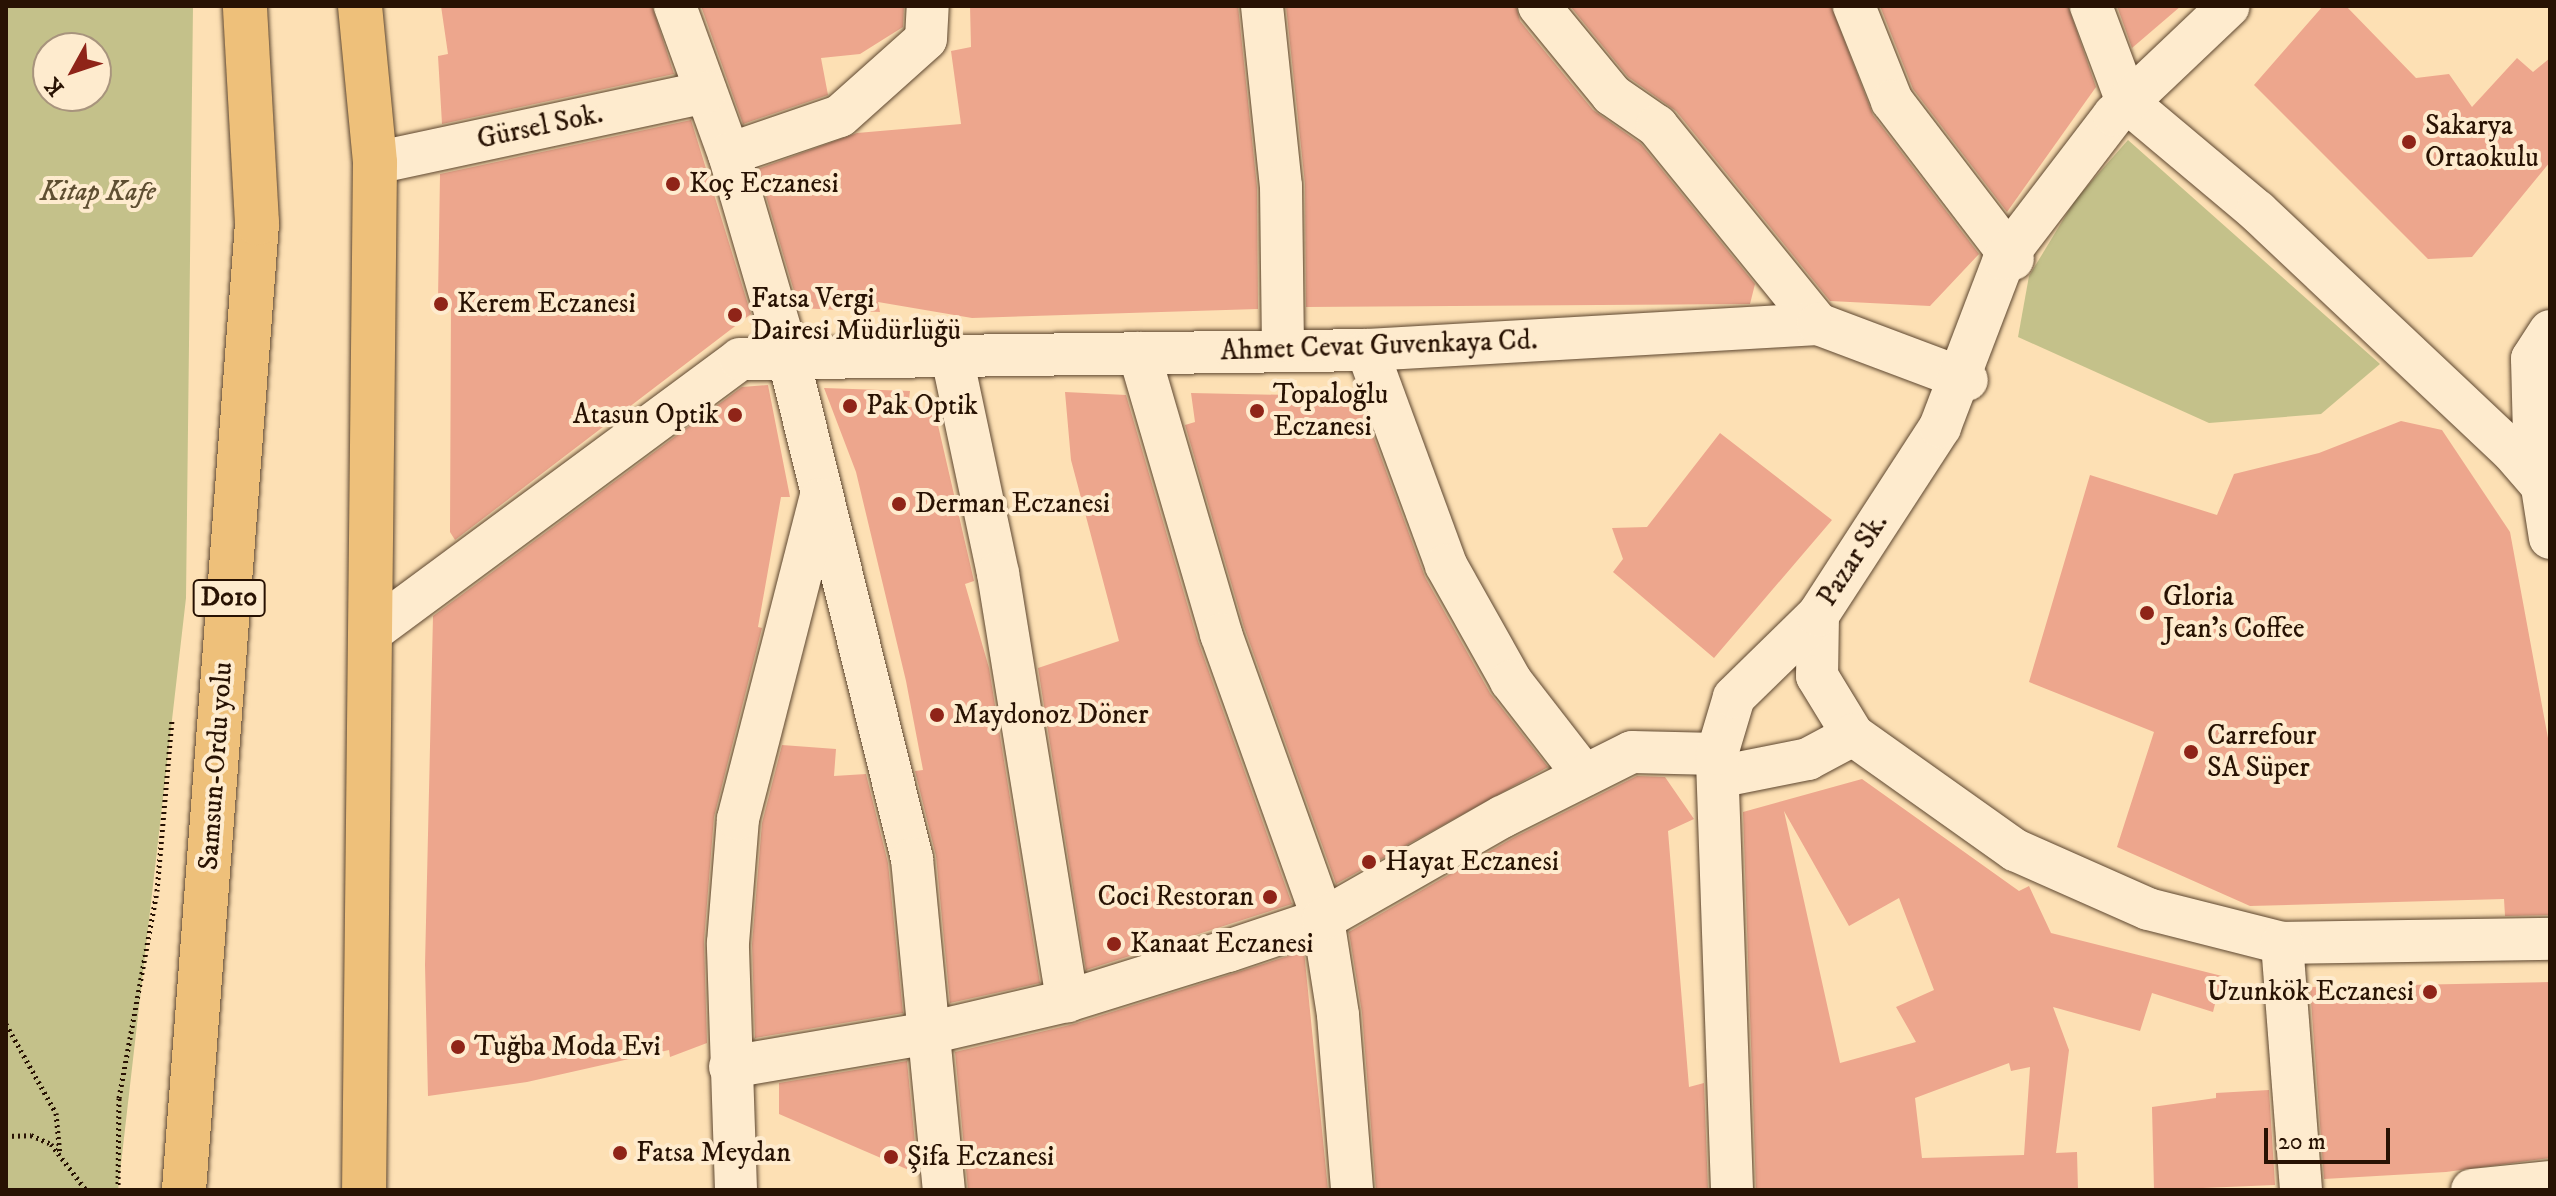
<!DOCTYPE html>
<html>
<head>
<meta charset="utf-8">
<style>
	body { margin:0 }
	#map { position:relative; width:2556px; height:1196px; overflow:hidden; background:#fde0b4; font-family:"IM FELL DW Pica",serif }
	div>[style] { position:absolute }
	.green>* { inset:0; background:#c4c18a }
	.building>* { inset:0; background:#eda68d }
	.path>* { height:5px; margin-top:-2.5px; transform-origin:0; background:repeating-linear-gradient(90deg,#281203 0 2px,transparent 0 6px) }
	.roads { filter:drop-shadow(0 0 2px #5d462f) drop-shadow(0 0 2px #5d462f) }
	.minor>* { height:42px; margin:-21px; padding:0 21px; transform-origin:21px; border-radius:21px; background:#feebce }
	.highway>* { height:44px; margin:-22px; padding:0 22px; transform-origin:22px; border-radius:22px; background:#eec07a }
	.dots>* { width:22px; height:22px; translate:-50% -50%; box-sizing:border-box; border:4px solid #feebce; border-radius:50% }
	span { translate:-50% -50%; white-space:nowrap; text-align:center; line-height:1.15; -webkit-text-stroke:8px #feebce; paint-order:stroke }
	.shield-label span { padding:2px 6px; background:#feebce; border:2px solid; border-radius:6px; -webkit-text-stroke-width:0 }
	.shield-label { font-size:26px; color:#281203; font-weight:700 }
	.poi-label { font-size:28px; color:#281203 }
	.left { translate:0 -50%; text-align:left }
	.right { translate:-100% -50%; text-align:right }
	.street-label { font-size:28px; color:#281203 }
	.park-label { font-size:28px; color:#5f4f32; font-style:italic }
	.frame { position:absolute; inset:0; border:8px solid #281203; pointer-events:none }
	.north { position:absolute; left:32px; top:32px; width:80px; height:80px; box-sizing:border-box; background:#feebce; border:2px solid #a8947d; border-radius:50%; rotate:230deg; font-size:22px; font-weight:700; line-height:32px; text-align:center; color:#281203 }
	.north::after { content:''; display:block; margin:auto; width:28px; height:36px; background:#8f2418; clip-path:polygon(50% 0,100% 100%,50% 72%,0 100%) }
	.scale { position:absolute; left:2264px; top:1128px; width:126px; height:36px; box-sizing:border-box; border:4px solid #281203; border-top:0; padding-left:10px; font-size:24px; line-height:28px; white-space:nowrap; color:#281203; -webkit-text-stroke:6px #feebce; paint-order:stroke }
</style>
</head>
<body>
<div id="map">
	<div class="green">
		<i style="clip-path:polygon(evenodd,6px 6px,193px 6px,186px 598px,118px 1190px,6px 1190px,6px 6px,48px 48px,96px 48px,96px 96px,48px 96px,48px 48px)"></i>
		<i style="clip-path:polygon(2128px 140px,2380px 364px,2321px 414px,2209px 423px,2018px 337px,2029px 276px,2075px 200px)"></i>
	</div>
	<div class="building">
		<i style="clip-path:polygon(441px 6px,652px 6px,674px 74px,442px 124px,438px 56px,448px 54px)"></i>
		<i style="clip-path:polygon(701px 6px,904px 6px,903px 27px,860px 54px,821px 58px,828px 95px,743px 124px)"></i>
		<i style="clip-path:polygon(970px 6px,1238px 6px,1257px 187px,1258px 309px,972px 318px,878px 302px,880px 312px,799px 308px,758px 169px,857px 133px,961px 124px,951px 51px,971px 47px)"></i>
		<i style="clip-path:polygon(1286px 6px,1516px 6px,1520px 21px,1593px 110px,1641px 144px,1755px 284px,1750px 304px,1306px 307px,1305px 184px)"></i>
		<i style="clip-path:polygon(1570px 6px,1831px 6px,1873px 115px,1979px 254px,1930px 306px,1830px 301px,1676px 111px,1628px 77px)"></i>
		<i style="clip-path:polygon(1880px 6px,2068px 6px,2096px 87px,2007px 212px,1913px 89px)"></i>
		<i style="clip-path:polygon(2117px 6px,2181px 6px,2132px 48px)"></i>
		<i style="clip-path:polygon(2323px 6px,2346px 6px,2416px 78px,2449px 74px,2472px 107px,2517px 58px,2533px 72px,2550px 58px,2550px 162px,2472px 257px,2428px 259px,2254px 85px)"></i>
		<i style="clip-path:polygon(691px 120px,751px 314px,455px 540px,450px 532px,451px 299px,438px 299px,440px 174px)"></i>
		<i style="clip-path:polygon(768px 385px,790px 497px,781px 497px,758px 627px,762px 628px,714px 817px,704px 941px,707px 1043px,670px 1057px,669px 1050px,527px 1082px,428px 1096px,425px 965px,433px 616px,742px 387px)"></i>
		<i style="clip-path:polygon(824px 388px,910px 391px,908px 407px,934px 408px,974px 581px,965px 584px,989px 668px,1040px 983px,950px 1003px,936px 856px,915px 771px,923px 770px,906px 681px,856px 472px)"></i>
		<i style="clip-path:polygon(1356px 389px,1425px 577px,1490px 693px,1548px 767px,1336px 884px,1244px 627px,1185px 425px,1195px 422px,1191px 393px,1289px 395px)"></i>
		<i style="clip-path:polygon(1065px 392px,1126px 395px,1198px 641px,1292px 904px,1086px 970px,1038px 668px,1119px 641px,1071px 460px)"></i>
		<i style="clip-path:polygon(2401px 421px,2442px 430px,2510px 532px,2550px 749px,2550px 915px,2505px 916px,2504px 899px,2250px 906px,2117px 847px,2154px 732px,2029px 682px,2090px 475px,2217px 515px,2234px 474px,2319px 453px)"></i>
		<i style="clip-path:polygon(1720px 433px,1832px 520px,1714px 658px,1613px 572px,1623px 559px,1612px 528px,1647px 527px)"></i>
		<i style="clip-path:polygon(782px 745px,836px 749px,834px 776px,866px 774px,888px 863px,903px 1013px,755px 1038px,752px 944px,762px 823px)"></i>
		<i style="clip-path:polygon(1637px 776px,1665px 777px,1694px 819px,1668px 831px,1689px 1087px,1704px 1083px,1708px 1190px,1376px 1190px,1362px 1013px,1349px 932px,1513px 838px)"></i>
		<i style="clip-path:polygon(evenodd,1862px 779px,2019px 891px,2029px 886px,2051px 933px,2222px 976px,2213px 1012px,2152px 993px,2140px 1031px,2053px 1007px,2069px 1050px,2056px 1153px,2077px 1152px,2078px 1190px,1756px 1190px,1743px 812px,1862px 779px,1784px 811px,1849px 926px,1899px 898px,1934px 990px,1896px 1007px,1916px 1042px,1840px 1063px,1784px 811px,1862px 779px,2009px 1063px,2011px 1071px,2030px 1067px,2024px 1155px,1922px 1158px,1915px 1098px,2009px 1063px)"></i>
		<i style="clip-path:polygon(1304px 951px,1328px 1190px,968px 1190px,955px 1052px,1074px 1024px)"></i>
		<i style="clip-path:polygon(2550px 982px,2550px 1158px,2446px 1172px,2324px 1179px,2310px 987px)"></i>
		<i style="clip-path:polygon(907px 1061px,918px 1174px,779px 1114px,779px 1083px)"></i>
		<i style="clip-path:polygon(2269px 1090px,2275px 1185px,2154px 1190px,2152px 1107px,2216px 1098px,2216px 1093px)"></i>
	</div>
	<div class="path">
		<i style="left:6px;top:1024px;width:102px;rotate:60.7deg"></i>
		<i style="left:56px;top:1113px;width:42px;rotate:84.6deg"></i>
		<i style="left:6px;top:1136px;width:25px;rotate:-2deg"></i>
		<i style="left:31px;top:1135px;width:22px;rotate:24deg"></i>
		<i style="left:51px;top:1144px;width:58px;rotate:52.7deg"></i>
		<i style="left:118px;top:1190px;width:92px;rotate:-89.4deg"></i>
		<i style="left:119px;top:1098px;width:210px;rotate:-79.6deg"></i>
		<i style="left:157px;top:891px;width:173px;rotate:-85deg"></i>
	</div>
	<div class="roads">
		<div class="minor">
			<i style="left:675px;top:6px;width:158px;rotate:70deg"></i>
			<i style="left:729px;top:154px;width:210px;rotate:73.7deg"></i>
			<i style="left:788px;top:356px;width:518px;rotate:76.15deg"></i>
			<i style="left:912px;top:859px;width:333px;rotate:84.5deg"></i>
			<i style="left:1262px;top:6px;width:181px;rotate:84deg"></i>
			<i style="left:1281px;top:186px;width:164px;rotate:89.3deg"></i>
			<i style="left:1539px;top:6px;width:115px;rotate:50.6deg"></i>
			<i style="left:1612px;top:95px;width:55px;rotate:34.6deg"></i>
			<i style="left:1657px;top:126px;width:255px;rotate:50.9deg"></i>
			<i style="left:1854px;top:6px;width:102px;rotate:68.2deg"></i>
			<i style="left:1892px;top:101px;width:199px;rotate:52.6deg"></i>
			<i style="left:2091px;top:6px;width:103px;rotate:69.4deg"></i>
			<i style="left:2127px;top:102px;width:170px;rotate:40deg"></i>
			<i style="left:2257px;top:211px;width:347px;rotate:43.3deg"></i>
			<i style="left:2510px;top:449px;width:49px;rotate:49.1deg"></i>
			<i style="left:729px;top:154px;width:117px;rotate:-18.9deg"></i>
			<i style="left:840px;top:116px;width:115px;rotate:-41.8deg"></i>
			<i style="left:926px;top:39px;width:33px;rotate:-87deg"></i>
			<i style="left:375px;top:163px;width:338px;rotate:-12.1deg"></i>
			<i style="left:2550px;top:331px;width:33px;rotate:123deg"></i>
			<i style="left:2532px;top:359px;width:77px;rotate:88.5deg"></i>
			<i style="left:2534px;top:436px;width:103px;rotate:81.1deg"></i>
			<i style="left:1367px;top:350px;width:229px;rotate:69.8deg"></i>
			<i style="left:1446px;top:565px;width:133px;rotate:60.7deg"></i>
			<i style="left:1511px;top:681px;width:119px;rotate:52.2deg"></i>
			<i style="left:1139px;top:353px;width:293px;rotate:73.7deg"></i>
			<i style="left:1221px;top:634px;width:303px;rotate:70.3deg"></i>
			<i style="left:1323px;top:919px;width:97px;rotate:81.1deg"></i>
			<i style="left:1338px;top:1015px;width:176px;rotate:85.4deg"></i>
			<i style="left:952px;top:357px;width:221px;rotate:78deg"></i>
			<i style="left:998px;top:573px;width:434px;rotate:80.8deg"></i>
			<i style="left:1818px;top:615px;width:61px;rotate:90.9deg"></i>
			<i style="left:1817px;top:676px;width:69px;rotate:58.6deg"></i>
			<i style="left:1853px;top:735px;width:199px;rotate:35.4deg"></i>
			<i style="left:2015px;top:850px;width:145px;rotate:23.9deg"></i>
			<i style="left:2148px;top:909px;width:138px;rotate:14.2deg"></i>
			<i style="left:2282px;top:943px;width:268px;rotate:-0.9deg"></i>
			<i style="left:370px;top:633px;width:460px;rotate:-36.5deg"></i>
			<i style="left:740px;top:359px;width:627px;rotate:-0.82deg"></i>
			<i style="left:1367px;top:350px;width:452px;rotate:-3.3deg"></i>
			<i style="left:1818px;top:324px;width:159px;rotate:20.6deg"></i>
			<i style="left:1718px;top:777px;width:92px;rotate:-11.3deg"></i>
			<i style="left:1808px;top:759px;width:51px;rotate:-28.1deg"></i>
			<i style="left:2282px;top:943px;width:248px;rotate:85.6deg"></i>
			<i style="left:730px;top:1067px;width:202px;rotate:-9.7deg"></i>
			<i style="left:929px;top:1033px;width:142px;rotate:-13.1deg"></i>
			<i style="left:1067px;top:1001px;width:169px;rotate:-17.3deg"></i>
			<i style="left:1228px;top:951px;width:100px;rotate:-18.6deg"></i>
			<i style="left:1323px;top:919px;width:206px;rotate:-29.7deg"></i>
			<i style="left:1502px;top:817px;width:145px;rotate:-26.6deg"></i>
			<i style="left:1632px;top:752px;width:85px;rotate:1.3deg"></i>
			<i style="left:736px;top:1190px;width:247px;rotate:-91.9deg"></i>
			<i style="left:728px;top:943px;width:124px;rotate:-85.4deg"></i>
			<i style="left:738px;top:819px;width:330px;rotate:-75.6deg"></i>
			<i style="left:1732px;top:1190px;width:436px;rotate:-92deg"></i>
			<i style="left:1717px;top:754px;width:59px;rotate:-73.4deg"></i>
			<i style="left:1734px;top:697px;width:117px;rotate:-44.3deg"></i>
			<i style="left:1818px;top:615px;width:224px;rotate:-57deg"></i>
			<i style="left:1940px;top:427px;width:180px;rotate:-69.1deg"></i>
			<i style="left:2004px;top:259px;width:181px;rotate:-52.6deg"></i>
			<i style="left:2114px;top:115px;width:158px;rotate:-43.5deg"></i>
			<i style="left:2472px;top:1190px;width:78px;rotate:-5.9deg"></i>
		</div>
		<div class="highway">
			<i style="left:360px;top:6px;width:158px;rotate:84.5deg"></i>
			<i style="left:375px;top:163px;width:1027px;rotate:90.61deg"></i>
			<i style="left:184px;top:1190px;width:970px;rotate:-85.68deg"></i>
			<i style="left:257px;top:223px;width:217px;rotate:-93.2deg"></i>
		</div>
	</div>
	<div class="dots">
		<i style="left:2409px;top:142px;background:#8f2418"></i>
		<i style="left:673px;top:184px;background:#8f2418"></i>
		<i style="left:441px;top:304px;background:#8f2418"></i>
		<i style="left:735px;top:315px;background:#8f2418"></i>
		<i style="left:850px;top:406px;background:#8f2418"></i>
		<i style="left:1257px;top:411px;background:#8f2418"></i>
		<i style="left:735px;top:415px;background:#8f2418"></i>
		<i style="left:899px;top:504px;background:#8f2418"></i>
		<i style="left:2147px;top:613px;background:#8f2418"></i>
		<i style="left:937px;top:715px;background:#8f2418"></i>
		<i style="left:2191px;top:752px;background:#8f2418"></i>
		<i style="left:1369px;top:862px;background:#8f2418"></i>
		<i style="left:1270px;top:897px;background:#8f2418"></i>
		<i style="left:1114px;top:944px;background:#8f2418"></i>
		<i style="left:2430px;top:992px;background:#8f2418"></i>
		<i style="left:458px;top:1047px;background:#8f2418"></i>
		<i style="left:620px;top:1153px;background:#8f2418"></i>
		<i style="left:891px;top:1157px;background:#8f2418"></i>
	</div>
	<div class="shield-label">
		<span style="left:229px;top:598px">D010</span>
	</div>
	<div class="poi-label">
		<span class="left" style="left:2425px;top:142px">Sakarya<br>Ortaokulu</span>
		<span class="left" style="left:689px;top:184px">Koç Eczanesi</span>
		<span class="left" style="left:751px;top:315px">Fatsa Vergi<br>Dairesi Müdürlüğü</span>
		<span class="left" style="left:457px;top:304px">Kerem Eczanesi</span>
		<span class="left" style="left:1273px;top:411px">Topaloğlu<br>Eczanesi</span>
		<span class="left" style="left:866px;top:406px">Pak Optik</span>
		<span class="right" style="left:719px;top:415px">Atasun Optik</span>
		<span class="left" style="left:915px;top:504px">Derman Eczanesi</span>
		<span class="left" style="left:2163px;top:613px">Gloria<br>Jean's Coffee</span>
		<span class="left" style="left:953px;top:715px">Maydonoz Döner</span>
		<span class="left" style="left:2207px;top:752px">Carrefour<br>SA Süper</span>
		<span class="left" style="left:1385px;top:862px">Hayat Eczanesi</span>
		<span class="right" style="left:1254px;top:897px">Coci Restoran</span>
		<span class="left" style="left:1130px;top:944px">Kanaat Eczanesi</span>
		<span class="right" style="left:2414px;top:992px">Uzunkök Eczanesi</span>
		<span class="left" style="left:474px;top:1047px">Tuğba Moda Evi</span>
		<span class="left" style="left:636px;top:1153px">Fatsa Meydan</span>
		<span class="left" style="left:907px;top:1157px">Şifa Eczanesi</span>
	</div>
	<div class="street-label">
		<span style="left:540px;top:127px;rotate:-12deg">Gürsel Sok.</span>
		<span style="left:1379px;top:346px;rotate:-2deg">Ahmet Cevat Guvenkaya Cd.</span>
		<span style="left:1853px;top:560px;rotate:-57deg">Pazar Sk.</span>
		<span style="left:216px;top:766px;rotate:-86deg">Samsun-Ordu yolu</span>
	</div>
	<div class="park-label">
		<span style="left:98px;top:192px">Kitap Kafe</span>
	</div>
	<div class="frame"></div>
	<div class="north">K</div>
	<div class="scale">20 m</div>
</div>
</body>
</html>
